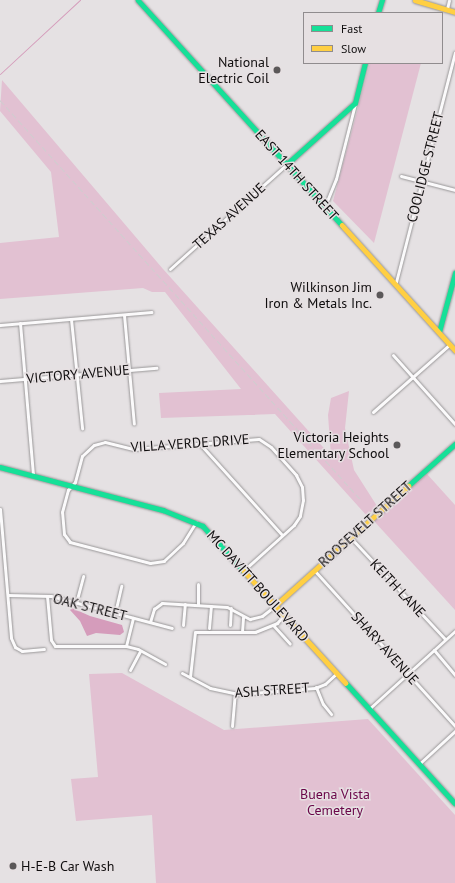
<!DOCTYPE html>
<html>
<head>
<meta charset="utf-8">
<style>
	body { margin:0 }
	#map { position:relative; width:455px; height:883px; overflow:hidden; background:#e5e1e3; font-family:"PT Sans",sans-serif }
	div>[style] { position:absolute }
	.green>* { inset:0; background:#e2c1d2 }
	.water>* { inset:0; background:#d59cbb }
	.stream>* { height:1px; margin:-0.5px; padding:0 0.5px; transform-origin:0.5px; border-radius:0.5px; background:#d59cbb }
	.roads { filter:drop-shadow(0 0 1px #999798) drop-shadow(0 0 1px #999798) }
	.street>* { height:3px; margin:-1.5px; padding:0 1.5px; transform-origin:1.5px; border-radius:1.5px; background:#fbfafb }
	.fast>* { height:4.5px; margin:-2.25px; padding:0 2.25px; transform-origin:2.25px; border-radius:2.25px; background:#16e098 }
	.slow>* { height:4.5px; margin:-2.25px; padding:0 2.25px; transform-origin:2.25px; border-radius:2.25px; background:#ffcf43 }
	.rail>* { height:1px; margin-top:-0.5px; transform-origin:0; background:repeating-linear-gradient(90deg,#cfcdcf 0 6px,transparent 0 9px) }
	.dots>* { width:11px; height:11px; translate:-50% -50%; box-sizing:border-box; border:2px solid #e6e0e2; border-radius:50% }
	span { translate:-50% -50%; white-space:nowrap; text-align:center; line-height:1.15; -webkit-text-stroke:3px #e6e0e2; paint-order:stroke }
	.poi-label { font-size:14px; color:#100e0f }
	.right { translate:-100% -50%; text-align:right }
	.left { translate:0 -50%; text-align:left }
	.street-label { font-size:14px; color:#100e0f }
	.park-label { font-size:14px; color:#6a0649 }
	.legend { position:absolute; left:303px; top:12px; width:140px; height:52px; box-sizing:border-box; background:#e6e0e2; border:1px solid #908c8e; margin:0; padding:5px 7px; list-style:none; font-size:12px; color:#100e0f }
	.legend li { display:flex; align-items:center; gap:8px; height:20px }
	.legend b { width:20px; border:1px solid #908c8e }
</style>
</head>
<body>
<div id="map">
	<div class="green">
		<i style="clip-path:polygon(370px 63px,421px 63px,374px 243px,333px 201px)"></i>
		<i style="clip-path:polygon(2px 80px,163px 269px,331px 456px,328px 415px,331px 398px,349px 391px,345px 428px,354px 470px,377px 506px,367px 516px,275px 414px,161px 418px,159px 393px,241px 389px,165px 292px,152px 292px,143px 288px,0 299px,0 243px,59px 237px,51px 172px,0 111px)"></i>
		<i style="clip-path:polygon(427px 474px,455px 505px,455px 610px,374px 521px)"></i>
		<i style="clip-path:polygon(122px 673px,224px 730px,368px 719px,455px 815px,455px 883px,156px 883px,152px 815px,76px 821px,71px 779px,98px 777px,89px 674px)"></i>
	</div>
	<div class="water">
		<i style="clip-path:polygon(72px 608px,90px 616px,122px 625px,124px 632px,120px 635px,96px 633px,87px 636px,80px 621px,70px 610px)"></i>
	</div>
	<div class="stream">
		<i style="left:0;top:74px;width:109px;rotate:-42.8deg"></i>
	</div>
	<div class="roads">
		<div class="street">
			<i style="left:447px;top:9px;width:9px;rotate:-77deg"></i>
			<i style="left:401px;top:176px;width:56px;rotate:14.5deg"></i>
			<i style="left:325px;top:206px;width:29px;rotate:-68deg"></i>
			<i style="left:336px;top:179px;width:77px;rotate:-75.8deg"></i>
			<i style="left:170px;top:269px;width:157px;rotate:-41.9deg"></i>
			<i style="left:396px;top:282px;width:237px;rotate:-75.6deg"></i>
			<i style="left:124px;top:315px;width:109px;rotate:84.8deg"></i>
			<i style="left:71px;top:319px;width:110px;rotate:84.2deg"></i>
			<i style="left:20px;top:323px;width:154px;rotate:85.1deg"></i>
			<i style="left:0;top:325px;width:152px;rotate:-4.9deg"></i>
			<i style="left:393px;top:355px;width:93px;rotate:48.1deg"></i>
			<i style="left:0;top:381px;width:157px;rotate:-4.8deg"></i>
			<i style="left:373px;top:412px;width:103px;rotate:-41.4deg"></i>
			<i style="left:199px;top:443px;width:124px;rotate:47.9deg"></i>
			<i style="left:0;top:509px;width:129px;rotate:85.1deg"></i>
			<i style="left:11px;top:638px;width:10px;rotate:66deg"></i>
			<i style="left:15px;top:647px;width:8px;rotate:30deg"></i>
			<i style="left:22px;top:651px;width:22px;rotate:-5deg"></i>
			<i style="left:196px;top:522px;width:25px;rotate:122deg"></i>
			<i style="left:183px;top:543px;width:26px;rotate:137deg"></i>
			<i style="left:164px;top:561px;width:14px;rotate:172deg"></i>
			<i style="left:150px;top:563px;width:83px;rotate:-165.3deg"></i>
			<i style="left:70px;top:542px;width:10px;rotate:-127deg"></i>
			<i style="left:64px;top:534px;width:22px;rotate:-95deg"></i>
			<i style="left:62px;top:512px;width:23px;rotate:-75deg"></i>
			<i style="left:68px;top:490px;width:11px;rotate:-49deg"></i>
			<i style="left:75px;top:482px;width:27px;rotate:-75deg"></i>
			<i style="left:82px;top:456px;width:16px;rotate:-43deg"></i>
			<i style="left:94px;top:445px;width:11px;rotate:-15deg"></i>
			<i style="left:105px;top:442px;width:30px;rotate:14deg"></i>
			<i style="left:134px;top:449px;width:125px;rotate:-4.6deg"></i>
			<i style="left:259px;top:439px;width:14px;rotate:34deg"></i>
			<i style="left:271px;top:447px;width:38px;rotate:48deg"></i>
			<i style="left:296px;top:475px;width:13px;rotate:63deg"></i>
			<i style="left:302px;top:487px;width:13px;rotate:86deg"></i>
			<i style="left:303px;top:500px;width:16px;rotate:101deg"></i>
			<i style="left:300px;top:516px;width:11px;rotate:124deg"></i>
			<i style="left:294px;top:525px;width:67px;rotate:138deg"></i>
			<i style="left:350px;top:537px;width:139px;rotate:47deg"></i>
			<i style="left:314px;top:570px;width:210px;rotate:47.9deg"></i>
			<i style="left:198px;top:584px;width:21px;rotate:90deg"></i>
			<i style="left:8px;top:595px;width:43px;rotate:1.3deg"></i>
			<i style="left:51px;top:596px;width:125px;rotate:14.8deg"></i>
			<i style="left:47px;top:596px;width:44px;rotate:84.8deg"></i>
			<i style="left:51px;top:640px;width:7px;rotate:56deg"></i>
			<i style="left:55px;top:646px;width:71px"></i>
			<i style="left:126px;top:646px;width:12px;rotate:14deg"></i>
			<i style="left:138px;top:649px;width:31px;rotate:29deg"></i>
			<i style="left:76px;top:603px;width:28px;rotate:-75deg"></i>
			<i style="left:115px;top:613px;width:28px;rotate:-77deg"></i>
			<i style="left:150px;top:622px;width:14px;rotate:-73deg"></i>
			<i style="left:154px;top:609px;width:10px;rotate:-37deg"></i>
			<i style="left:162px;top:603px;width:65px;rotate:3.5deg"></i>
			<i style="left:227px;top:607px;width:26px;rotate:28deg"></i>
			<i style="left:250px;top:619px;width:12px;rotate:-14deg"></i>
			<i style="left:262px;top:616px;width:18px;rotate:-38deg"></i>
			<i style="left:183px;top:625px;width:21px;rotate:-85deg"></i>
			<i style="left:230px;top:625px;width:17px;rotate:-87deg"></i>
			<i style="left:273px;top:625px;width:25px;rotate:48deg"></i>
			<i style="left:209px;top:628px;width:22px;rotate:-85deg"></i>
			<i style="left:242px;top:632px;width:15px;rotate:-86deg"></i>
			<i style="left:126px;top:646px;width:29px;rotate:-76deg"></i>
			<i style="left:434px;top:650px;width:33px;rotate:50deg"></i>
			<i style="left:130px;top:670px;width:21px;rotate:-62deg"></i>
			<i style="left:182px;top:673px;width:32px;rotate:28deg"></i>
			<i style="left:210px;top:688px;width:30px;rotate:12deg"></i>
			<i style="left:239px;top:694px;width:76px;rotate:-4.5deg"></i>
			<i style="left:315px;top:688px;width:11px;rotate:-22deg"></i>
			<i style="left:325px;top:684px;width:16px;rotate:-43deg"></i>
			<i style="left:190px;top:677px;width:45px;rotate:-83.7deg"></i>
			<i style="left:195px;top:632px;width:60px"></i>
			<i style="left:255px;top:632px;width:24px;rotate:-22deg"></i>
			<i style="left:277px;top:623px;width:11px;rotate:-49deg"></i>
			<i style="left:316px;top:687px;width:18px;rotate:68deg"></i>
			<i style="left:323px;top:704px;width:13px;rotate:51deg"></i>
			<i style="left:370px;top:708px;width:115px;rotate:-42.2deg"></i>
			<i style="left:232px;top:726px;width:32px;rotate:-85deg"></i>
			<i style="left:419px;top:764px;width:49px;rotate:-42.5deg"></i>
		</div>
		<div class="fast">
			<i style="left:138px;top:0;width:304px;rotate:47.8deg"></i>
			<i style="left:378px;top:13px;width:14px;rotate:-73deg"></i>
			<i style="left:287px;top:164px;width:91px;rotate:-41.9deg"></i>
			<i style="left:355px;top:103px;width:41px;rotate:-76deg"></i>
			<i style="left:439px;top:332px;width:61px;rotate:-74.8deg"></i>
			<i style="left:0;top:467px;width:169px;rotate:14.8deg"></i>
			<i style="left:163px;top:510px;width:43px;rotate:21.8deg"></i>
			<i style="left:203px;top:526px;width:61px;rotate:47.7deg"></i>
			<i style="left:408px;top:486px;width:63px;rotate:-41.8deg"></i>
			<i style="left:346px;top:683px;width:162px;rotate:47.8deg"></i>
		</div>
		<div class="slow">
			<i style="left:415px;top:0;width:42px;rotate:16.7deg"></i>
			<i style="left:342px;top:225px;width:169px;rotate:47.9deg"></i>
			<i style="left:244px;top:571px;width:151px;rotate:47.7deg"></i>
			<i style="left:276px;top:605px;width:178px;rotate:-42deg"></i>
		</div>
	</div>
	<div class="rail">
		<i style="left:0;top:100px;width:540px;rotate:47.93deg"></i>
	</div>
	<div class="dots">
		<i style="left:277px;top:70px;background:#5b5859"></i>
		<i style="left:380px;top:295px;background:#5b5859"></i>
		<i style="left:397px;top:445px;background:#5b5859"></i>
		<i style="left:13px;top:866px;background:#5b5859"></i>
	</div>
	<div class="poi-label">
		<span class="right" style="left:269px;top:70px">National<br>Electric Coil</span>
		<span class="right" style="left:372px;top:295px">Wilkinson Jim<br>Iron &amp; Metals Inc.</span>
		<span class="right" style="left:389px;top:445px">Victoria Heights<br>Elementary School</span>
		<span class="left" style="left:21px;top:866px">H-E-B Car Wash</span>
	</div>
	<div class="street-label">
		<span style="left:425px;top:167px;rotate:-76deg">COOLIDGE STREET</span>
		<span style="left:297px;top:175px;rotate:48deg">EAST 14TH STREET</span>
		<span style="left:229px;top:216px;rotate:-42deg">TEXAS AVENUE</span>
		<span style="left:78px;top:374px;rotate:-5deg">VICTORY AVENUE</span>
		<span style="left:190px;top:443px;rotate:-4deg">VILLA VERDE DRIVE</span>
		<span style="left:365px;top:524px;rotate:-42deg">ROOSEVELT STREET</span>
		<span style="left:258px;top:586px;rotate:48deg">MC DAVITT BOULEVARD</span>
		<span style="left:398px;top:588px;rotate:47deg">KEITH LANE</span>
		<span style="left:90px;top:607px;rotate:14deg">OAK STREET</span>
		<span style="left:385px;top:648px;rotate:48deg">SHARY AVENUE</span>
		<span style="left:272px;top:690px;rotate:-4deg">ASH STREET</span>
	</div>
	<div class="park-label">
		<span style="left:335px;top:802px">Buena Vista<br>Cemetery</span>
	</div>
	<ul class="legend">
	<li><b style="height:5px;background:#16e098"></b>Fast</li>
	<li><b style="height:5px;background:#ffcf43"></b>Slow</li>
	</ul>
</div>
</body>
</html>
